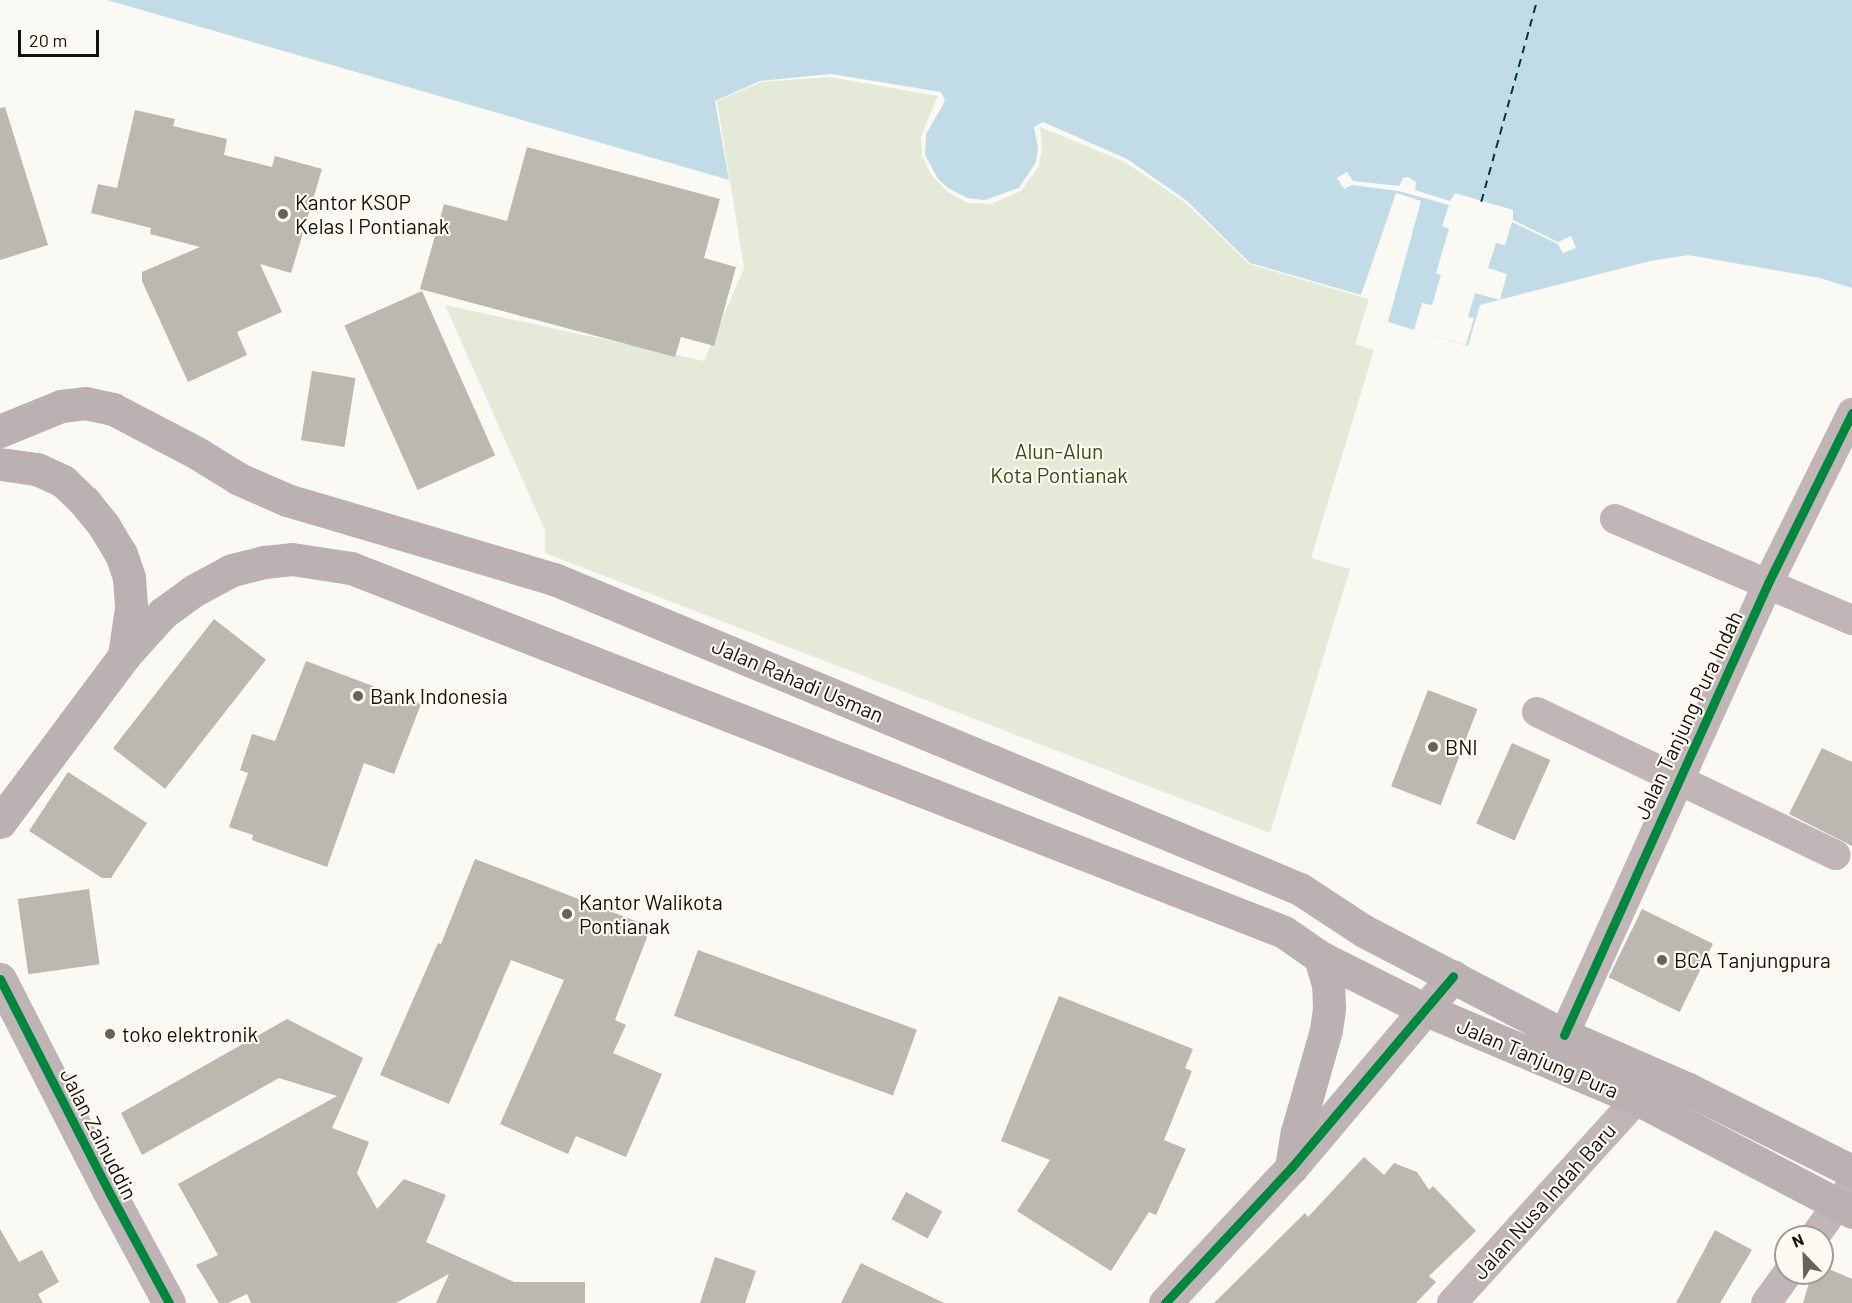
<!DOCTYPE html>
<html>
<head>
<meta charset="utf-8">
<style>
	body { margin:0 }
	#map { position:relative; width:1852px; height:1303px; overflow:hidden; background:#fbf9f4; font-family:Barlow,sans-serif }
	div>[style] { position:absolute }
	.green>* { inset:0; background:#e5e9d7 }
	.water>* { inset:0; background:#c2dce7 }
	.pier>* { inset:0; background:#fbf9f4 }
	.ferry>* { height:1.5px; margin-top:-0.75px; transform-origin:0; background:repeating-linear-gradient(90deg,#003547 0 8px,transparent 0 14px) }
	.building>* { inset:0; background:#bbb8b0; transform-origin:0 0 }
	.street>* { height:30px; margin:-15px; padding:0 15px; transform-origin:15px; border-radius:15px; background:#c1b5b7 }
	.secondary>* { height:33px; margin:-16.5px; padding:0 16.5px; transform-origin:16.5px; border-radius:16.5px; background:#c0b3b5 }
	.highway>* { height:33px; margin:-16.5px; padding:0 16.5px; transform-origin:16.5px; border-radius:16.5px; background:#bcb1b2 }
	.cycleway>* { height:9px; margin:-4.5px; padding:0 4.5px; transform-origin:4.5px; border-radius:4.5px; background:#00873e }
	.dots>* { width:16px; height:16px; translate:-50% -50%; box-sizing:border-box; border:3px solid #fefaf1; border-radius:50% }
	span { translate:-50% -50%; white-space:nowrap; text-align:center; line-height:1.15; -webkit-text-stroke:4.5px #fefaf1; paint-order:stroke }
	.poi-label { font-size:21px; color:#14120e }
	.left { translate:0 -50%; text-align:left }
	.park-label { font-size:21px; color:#3c4914 }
	.street-label { font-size:21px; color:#14120e }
	.north { position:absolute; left:1774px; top:1225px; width:60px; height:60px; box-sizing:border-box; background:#fefaf1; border:2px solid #a09d96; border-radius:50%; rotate:337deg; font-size:16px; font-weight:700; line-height:24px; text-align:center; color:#14120e }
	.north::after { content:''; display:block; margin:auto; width:21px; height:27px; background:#65635e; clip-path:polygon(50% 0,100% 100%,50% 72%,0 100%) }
	.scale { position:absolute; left:18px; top:30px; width:81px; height:27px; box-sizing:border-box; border:3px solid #14120e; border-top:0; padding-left:8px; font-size:18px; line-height:21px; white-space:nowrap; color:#14120e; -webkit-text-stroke:4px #fefaf1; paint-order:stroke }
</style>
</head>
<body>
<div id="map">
	<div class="green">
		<i style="clip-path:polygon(829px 77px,938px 96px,921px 136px,922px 156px,932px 176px,948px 192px,968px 203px,991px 204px,1021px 191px,1039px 166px,1042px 148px,1040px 127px,1125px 162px,1186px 203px,1249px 264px,1369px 299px,1355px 344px,1374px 350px,1311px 558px,1350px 569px,1270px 833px,545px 553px,545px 530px,445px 305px,704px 361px,744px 268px,717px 101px,761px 82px)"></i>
	</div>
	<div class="water">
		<i style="clip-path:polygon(107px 0,1852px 0,1852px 288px,1820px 278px,1688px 255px,1650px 261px,1480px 305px,1468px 346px,1388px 322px,1421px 201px,1396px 193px,1361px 295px,1250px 263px,1187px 201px,1127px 159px,1043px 122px,1034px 127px,1038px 148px,1036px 162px,1019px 188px,985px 200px,967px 198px,948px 188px,938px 179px,925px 155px,926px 134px,945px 101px,941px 92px,831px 74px,760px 81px,715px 101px,729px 180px)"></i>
	</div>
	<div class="pier">
		<i style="clip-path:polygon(1347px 172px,1353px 181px,1399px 186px,1403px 178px,1408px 177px,1416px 182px,1415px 190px,1450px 201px,1455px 193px,1513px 210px,1513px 220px,1558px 242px,1571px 236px,1576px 248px,1563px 253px,1558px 244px,1512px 222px,1505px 245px,1496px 243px,1488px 268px,1507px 274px,1500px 300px,1475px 293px,1468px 317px,1474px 318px,1466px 345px,1414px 330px,1422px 303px,1432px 305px,1441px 275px,1436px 273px,1449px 229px,1442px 226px,1449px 205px,1399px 191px,1352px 185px,1344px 189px,1337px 178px)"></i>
	</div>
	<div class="ferry">
		<i style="left:1481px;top:202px;width:210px;rotate:-74.5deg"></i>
	</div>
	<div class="building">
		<i style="clip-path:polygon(5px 107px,48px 245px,0 260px,0 108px)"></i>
		<i style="clip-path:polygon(135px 110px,175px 119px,173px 126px,227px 139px,224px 155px,272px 167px,275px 156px,322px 169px,291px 273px,260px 264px,282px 312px,237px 332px,247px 355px,188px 382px,142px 281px,142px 272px,200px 247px,150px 234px,151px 228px,91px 213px,98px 184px,117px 188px)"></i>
		<i style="clip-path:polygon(527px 147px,720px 199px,704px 258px,736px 267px,714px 346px,681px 337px,675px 357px,420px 289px,444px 204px,507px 221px)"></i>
		<i style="left:422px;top:291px;width:180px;height:85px;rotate:66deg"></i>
		<i style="left:312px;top:371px;width:44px;height:70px;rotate:9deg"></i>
		<i style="left:214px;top:619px;width:66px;height:164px;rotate:38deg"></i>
		<i style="clip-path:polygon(306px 661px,421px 704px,394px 774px,364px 763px,327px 867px,252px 840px,253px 835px,229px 827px,248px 773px,240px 770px,252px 734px,275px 741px)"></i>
		<i style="left:1428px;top:690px;width:53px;height:103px;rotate:21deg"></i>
		<i style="left:1512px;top:743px;width:42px;height:88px;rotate:24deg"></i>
		<i style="clip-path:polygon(1822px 748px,1852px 762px,1852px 846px,1789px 814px)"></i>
		<i style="clip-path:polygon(68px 772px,147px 823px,111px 878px,102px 878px,29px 831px)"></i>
		<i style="clip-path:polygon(475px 859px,651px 927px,615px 1020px,626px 1025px,613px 1053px,662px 1074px,626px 1157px,576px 1136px,568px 1154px,500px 1124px,564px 980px,511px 960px,449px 1104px,380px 1075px,438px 943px,441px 944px)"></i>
		<i style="left:89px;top:889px;width:76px;height:72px;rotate:82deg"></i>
		<i style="left:1642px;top:909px;width:79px;height:76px;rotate:26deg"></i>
		<i style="left:698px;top:950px;width:233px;height:70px;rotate:20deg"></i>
		<i style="clip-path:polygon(1059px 996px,1193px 1049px,1185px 1068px,1192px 1071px,1164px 1140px,1186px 1149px,1156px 1215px,1149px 1212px,1111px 1271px,1017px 1211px,1050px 1160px,1001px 1141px)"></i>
		<i style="clip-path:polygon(287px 1019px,363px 1058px,332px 1128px,369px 1142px,357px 1173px,377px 1209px,404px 1179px,446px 1195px,426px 1242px,514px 1282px,585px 1282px,585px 1303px,436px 1303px,449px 1274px,396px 1303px,251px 1303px,247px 1294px,228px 1303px,219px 1303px,196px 1265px,218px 1255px,178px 1184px,337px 1096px,279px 1078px,142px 1155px,121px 1113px)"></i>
		<i style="clip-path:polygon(1364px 1157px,1384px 1175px,1394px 1163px,1417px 1172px,1429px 1190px,1433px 1186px,1476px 1231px,1429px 1276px,1436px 1282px,1416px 1303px,1214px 1303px,1305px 1213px,1308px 1217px)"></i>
		<i style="left:906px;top:1192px;width:41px;height:31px;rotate:28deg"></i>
		<i style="clip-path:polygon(0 1229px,19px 1262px,42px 1250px,59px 1282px,38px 1294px,43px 1303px,0 1303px)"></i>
		<i style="clip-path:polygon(1715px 1230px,1752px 1250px,1720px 1303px,1676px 1303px)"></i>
		<i style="clip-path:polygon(715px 1257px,756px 1271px,745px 1303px,700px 1303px)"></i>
		<i style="clip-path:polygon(861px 1263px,944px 1303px,841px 1303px)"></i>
		<i style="clip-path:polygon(1822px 1266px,1852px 1279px,1852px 1303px,1803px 1303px,1812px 1273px,1822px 1273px)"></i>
	</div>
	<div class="street">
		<i style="left:1615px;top:519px;width:258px;rotate:23.1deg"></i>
		<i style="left:1537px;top:712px;width:331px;rotate:25.6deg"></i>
		<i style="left:1564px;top:1035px;width:496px;rotate:-65.7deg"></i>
		<i style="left:1768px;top:583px;width:190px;rotate:-63.7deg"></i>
		<i style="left:1814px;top:1237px;width:64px;rotate:-53.8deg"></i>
		<i style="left:1452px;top:1303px;width:275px;rotate:-47.8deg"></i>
		<i style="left:1766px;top:1303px;width:37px;rotate:-54deg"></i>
	</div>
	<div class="secondary">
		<i style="left:0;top:979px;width:239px;rotate:62.9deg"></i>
		<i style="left:109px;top:1192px;width:126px;rotate:61.6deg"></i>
		<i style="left:1165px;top:1303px;width:185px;rotate:-47deg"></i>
		<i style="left:1291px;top:1168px;width:251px;rotate:-49.8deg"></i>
	</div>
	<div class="highway">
		<i style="left:0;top:431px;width:66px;rotate:-22.3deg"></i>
		<i style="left:61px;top:406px;width:24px;rotate:-7deg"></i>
		<i style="left:85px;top:403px;width:29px;rotate:12deg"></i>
		<i style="left:113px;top:409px;width:95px;rotate:27.6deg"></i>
		<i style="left:197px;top:453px;width:49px;rotate:31.8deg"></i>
		<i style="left:239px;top:479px;width:52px;rotate:23.6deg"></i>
		<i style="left:287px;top:500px;width:278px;rotate:16.5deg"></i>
		<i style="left:554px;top:579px;width:808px;rotate:22.57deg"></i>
		<i style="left:1300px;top:889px;width:77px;rotate:33.3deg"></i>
		<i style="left:1364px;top:931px;width:225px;rotate:27.5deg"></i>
		<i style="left:1564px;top:1035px;width:135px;rotate:23.5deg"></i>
		<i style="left:1688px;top:1089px;width:183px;rotate:26.6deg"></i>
		<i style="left:0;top:464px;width:37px;rotate:8deg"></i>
		<i style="left:37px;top:469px;width:29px;rotate:25deg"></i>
		<i style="left:63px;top:481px;width:29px;rotate:44deg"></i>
		<i style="left:84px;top:501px;width:32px;rotate:51deg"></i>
		<i style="left:104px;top:526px;width:33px;rotate:59deg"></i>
		<i style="left:121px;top:554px;width:24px;rotate:71deg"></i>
		<i style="left:129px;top:577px;width:31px;rotate:86deg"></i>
		<i style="left:131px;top:608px;width:49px;rotate:98.3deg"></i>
		<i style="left:0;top:822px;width:207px;rotate:-53.2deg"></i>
		<i style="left:124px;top:656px;width:58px;rotate:-47.8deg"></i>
		<i style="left:163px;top:613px;width:37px;rotate:-36deg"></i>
		<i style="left:193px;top:591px;width:44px;rotate:-28.3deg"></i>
		<i style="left:232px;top:570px;width:33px;rotate:-14deg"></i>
		<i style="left:264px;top:562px;width:28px;rotate:-6deg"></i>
		<i style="left:292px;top:559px;width:60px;rotate:8.7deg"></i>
		<i style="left:351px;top:568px;width:1001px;rotate:21.31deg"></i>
		<i style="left:1284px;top:932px;width:44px;rotate:34.8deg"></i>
		<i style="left:1320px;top:957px;width:116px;rotate:26.6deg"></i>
		<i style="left:1424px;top:1009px;width:231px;rotate:22.9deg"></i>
		<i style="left:1637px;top:1099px;width:243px;rotate:27.7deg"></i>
		<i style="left:1291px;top:1168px;width:36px;rotate:-81deg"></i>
		<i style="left:1297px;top:1132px;width:106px;rotate:-74.1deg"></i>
		<i style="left:1326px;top:1030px;width:22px;rotate:-82deg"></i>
		<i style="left:1329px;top:1008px;width:23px;rotate:-92deg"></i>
		<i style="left:1328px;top:985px;width:29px;rotate:-106deg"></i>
	</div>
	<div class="cycleway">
		<i style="left:0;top:979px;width:239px;rotate:62.9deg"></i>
		<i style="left:109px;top:1192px;width:126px;rotate:61.6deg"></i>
		<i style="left:1564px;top:1035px;width:496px;rotate:-65.7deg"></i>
		<i style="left:1768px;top:583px;width:190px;rotate:-63.7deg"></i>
		<i style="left:1165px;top:1303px;width:185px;rotate:-47deg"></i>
		<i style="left:1291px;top:1168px;width:251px;rotate:-49.8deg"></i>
	</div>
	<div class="dots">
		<i style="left:283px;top:214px;background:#65635e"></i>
		<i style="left:358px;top:696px;background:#65635e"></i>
		<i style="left:1433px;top:747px;background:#65635e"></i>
		<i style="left:567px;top:914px;background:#65635e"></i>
		<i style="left:1662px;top:960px;background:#65635e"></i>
		<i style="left:110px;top:1034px;background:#65635e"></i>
	</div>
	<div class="poi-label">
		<span class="left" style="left:295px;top:214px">Kantor KSOP<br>Kelas I Pontianak</span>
		<span class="left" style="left:370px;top:696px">Bank Indonesia</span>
		<span class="left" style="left:1445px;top:747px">BNI</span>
		<span class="left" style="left:579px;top:914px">Kantor Walikota<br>Pontianak</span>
		<span class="left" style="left:1674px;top:960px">BCA Tanjungpura</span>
		<span class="left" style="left:122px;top:1034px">toko elektronik</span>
	</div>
	<div class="park-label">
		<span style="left:1059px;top:463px">Alun-Alun<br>Kota Pontianak</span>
	</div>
	<div class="street-label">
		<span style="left:798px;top:680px;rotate:23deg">Jalan Rahadi Usman</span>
		<span style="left:1688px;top:715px;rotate:-65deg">Jalan Tanjung Pura Indah</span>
		<span style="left:1538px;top:1058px;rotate:23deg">Jalan Tanjung Pura</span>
		<span style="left:99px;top:1134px;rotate:63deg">Jalan Zainuddin</span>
		<span style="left:1544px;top:1201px;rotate:-48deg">Jalan Nusa Indah Baru</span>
	</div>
	<div class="north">N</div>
	<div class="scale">20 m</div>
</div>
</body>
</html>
